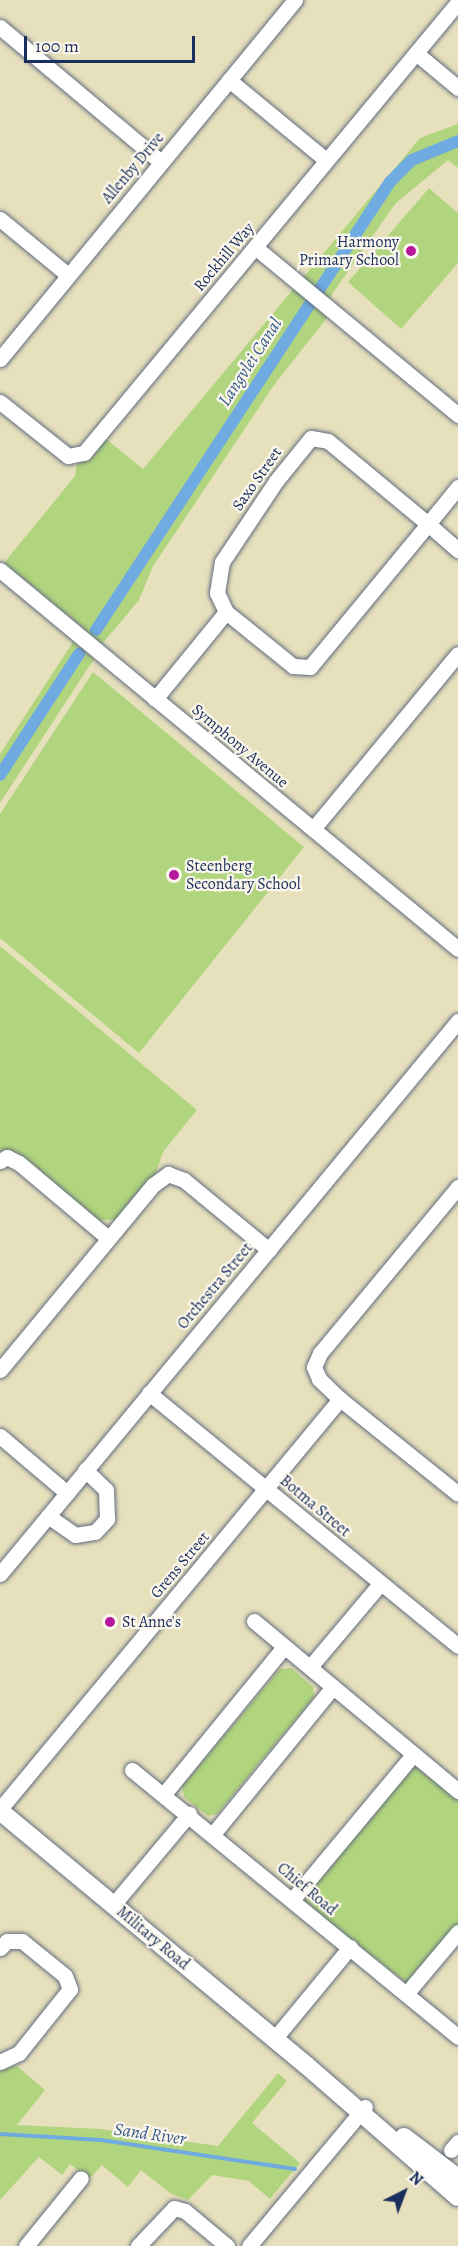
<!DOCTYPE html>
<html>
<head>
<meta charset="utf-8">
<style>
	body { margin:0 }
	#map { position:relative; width:458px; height:2246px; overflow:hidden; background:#e7e0bd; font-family:Alegreya,serif }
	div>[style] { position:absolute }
	.green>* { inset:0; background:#b1d57e }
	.stream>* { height:4px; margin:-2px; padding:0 2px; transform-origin:2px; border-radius:2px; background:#6fabe0 }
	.canal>* { height:12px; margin:-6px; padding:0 6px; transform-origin:6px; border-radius:6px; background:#6fabe0 }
	.roads { filter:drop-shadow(0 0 2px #626d7f) drop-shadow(0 0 2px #626d7f) }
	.minor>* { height:15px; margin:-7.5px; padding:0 7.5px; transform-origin:7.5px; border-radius:7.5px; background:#fff }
	.major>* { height:18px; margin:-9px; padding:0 9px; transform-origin:9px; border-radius:9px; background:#fff }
	.dots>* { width:16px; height:16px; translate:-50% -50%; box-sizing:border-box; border:3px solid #fbf7ec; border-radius:50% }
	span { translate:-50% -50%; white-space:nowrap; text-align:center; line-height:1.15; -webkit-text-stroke:4.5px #fbf7ec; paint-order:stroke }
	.street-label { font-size:16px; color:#1b2f5e }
	.poi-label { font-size:16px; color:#1b2f5e }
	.right { translate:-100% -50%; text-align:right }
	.left { translate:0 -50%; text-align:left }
	.water-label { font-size:18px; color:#385a8c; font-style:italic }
	.north { position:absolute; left:374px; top:2162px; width:60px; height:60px; -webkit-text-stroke:4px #fbf7ec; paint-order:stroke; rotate:42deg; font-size:16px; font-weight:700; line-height:24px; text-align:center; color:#1b2f5e }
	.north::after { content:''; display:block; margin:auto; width:21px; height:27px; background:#1b2f5e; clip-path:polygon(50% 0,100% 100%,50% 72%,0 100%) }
	.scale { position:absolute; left:24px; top:36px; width:171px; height:27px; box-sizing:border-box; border:3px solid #1b2f5e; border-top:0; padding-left:8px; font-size:18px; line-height:21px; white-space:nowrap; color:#1b2f5e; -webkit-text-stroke:4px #fbf7ec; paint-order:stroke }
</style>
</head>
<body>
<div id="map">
	<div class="green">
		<i style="clip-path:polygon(458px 124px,458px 168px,448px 160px,395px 204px,328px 300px,302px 279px,420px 138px)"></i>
		<i style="clip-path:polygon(429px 188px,458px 213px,458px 263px,401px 329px,348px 282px)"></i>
		<i style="clip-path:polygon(295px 287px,330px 314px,274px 385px,153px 566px,139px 600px,102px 644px,4px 563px,75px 476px,77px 463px,106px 439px,143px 469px)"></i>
		<i style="clip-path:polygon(73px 642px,94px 659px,0 803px,0 754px)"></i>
		<i style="clip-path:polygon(93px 672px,304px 847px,139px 1053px,0 938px,0 814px)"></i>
		<i style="clip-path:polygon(0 946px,197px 1110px,163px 1152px,155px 1175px,118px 1219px,99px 1221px,18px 1154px,0 1154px)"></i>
		<i style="clip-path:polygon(291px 1668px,313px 1687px,314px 1697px,217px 1814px,208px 1816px,184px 1797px,182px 1786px,280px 1669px)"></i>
		<i style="clip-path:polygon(414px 1765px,421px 1766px,458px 1796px,458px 1925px,407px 1983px,306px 1904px,305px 1897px)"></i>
		<i style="clip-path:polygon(17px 2066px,45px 2090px,17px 2125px,100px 2129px,218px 2146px,278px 2073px,287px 2081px,252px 2123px,300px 2163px,270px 2199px,249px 2181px,212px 2175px,188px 2200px,170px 2193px,141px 2170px,128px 2187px,102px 2165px,89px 2179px,70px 2164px,62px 2175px,39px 2157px,0 2200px,0 2068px)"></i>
	</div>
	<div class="stream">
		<i style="left:0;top:2134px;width:101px;rotate:3.4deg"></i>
		<i style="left:101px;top:2140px;width:196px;rotate:8.5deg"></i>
	</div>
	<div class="canal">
		<i style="left:96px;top:630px;width:536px;rotate:-56.73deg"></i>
		<i style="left:390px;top:182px;width:31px;rotate:-45deg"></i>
		<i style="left:412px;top:160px;width:50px;rotate:-22.4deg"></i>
		<i style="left:0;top:775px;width:145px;rotate:-56.9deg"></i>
	</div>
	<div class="roads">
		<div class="minor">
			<i style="left:0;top:27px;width:210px;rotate:40deg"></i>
			<i style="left:416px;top:53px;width:55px;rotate:39.8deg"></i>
			<i style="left:229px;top:80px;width:126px;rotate:39.5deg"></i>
			<i style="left:0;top:219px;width:88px;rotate:39.5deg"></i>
			<i style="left:255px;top:247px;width:264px;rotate:39.6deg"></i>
			<i style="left:0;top:359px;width:465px;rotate:-50.6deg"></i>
			<i style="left:0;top:402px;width:87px;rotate:38.5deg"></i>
			<i style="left:68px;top:456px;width:16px;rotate:-11deg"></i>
			<i style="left:84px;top:453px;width:586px;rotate:-50.33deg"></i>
			<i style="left:458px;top:487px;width:48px;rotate:129deg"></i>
			<i style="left:428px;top:524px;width:178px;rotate:129.5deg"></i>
			<i style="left:315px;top:661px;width:8px;rotate:130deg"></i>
			<i style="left:310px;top:667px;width:17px;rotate:-177deg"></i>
			<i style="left:293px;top:666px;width:86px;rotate:-141.1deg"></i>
			<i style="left:226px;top:612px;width:21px;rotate:-115deg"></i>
			<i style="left:217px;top:593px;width:31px;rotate:-81deg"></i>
			<i style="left:222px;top:562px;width:97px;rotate:-56.3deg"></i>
			<i style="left:276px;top:481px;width:55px;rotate:-50.9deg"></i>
			<i style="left:311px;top:438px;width:17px;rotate:10deg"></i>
			<i style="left:328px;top:441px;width:130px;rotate:39.7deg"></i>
			<i style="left:428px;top:524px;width:40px;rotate:41deg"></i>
			<i style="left:0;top:570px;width:594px;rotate:39.61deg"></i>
			<i style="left:155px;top:699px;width:112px;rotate:-50.8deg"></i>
			<i style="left:313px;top:829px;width:227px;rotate:-50.4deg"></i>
			<i style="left:0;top:1161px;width:8px;rotate:-30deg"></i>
			<i style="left:7px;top:1157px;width:13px;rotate:27deg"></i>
			<i style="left:19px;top:1163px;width:116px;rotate:40.1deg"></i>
			<i style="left:458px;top:1187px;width:216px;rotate:129.7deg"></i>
			<i style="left:320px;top:1353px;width:15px;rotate:113deg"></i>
			<i style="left:314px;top:1367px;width:13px;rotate:67deg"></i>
			<i style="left:319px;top:1379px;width:29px;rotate:44deg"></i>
			<i style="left:340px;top:1399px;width:151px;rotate:38.8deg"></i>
			<i style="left:0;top:1370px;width:240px;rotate:-50.4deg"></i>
			<i style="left:153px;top:1185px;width:19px;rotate:-36deg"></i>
			<i style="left:168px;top:1174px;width:17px;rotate:21deg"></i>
			<i style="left:184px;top:1180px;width:110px;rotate:39.5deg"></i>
			<i style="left:149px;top:1393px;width:399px;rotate:39.3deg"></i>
			<i style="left:0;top:1436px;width:88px;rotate:40.4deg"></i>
			<i style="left:48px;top:1516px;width:33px;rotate:35deg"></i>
			<i style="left:75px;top:1535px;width:20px;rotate:-9deg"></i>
			<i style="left:95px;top:1532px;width:18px;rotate:-47deg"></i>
			<i style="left:107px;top:1519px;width:29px;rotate:-92deg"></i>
			<i style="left:106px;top:1490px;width:29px;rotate:-136deg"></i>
			<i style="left:0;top:1574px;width:718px;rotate:-50.37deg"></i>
			<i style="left:254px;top:1621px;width:266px;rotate:39.8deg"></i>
			<i style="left:310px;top:1667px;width:109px;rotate:-49.9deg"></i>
			<i style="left:132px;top:1770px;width:421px;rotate:39.3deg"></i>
			<i style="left:164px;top:1794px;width:190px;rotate:-50.8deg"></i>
			<i style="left:0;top:1809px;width:533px;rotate:-50.33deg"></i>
			<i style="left:213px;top:1834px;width:190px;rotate:-50.8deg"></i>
			<i style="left:292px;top:1900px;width:189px;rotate:-50.2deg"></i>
			<i style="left:113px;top:1905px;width:119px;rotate:-50.1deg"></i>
			<i style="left:0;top:1948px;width:10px;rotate:-45deg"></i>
			<i style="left:7px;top:1941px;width:15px"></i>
			<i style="left:22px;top:1941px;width:55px;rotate:39.1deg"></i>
			<i style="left:65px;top:1976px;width:14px;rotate:69deg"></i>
			<i style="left:70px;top:1989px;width:82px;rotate:128.6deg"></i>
			<i style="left:19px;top:2053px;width:21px;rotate:155deg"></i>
			<i style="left:406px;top:1994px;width:81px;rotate:-50deg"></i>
			<i style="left:275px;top:2038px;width:118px;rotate:-50.5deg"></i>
			<i style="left:451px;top:2150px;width:11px;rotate:-49deg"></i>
			<i style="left:26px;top:2246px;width:87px;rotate:-51deg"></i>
			<i style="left:138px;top:2246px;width:52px;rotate:-46.5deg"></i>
			<i style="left:174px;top:2208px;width:11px;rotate:15deg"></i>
			<i style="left:185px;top:2211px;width:55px;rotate:39.8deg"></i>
			<i style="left:249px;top:2246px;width:181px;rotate:-50.2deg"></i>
		</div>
		<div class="major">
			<i style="left:0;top:1811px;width:398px;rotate:39.7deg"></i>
			<i style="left:306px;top:2065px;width:201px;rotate:41deg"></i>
			<i style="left:404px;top:2137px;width:68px;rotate:37.2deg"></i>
		</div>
	</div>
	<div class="dots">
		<i style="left:411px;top:251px;background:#b5179e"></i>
		<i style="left:174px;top:875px;background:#b5179e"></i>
		<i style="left:110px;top:1622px;background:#b5179e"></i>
	</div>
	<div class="street-label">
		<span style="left:133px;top:168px;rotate:-50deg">Allenby Drive</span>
		<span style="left:224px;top:257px;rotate:-50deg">Rockhill Way</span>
		<span style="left:257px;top:479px;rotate:-55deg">Saxo Street</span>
		<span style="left:240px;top:746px;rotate:40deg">Symphony Avenue</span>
		<span style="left:215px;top:1286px;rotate:-50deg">Orchestra Street</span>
		<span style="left:315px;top:1506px;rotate:40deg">Botma Street</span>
		<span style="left:180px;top:1565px;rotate:-50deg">Grens Street</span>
		<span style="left:307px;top:1889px;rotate:40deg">Chief Road</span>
		<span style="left:153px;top:1938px;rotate:40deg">Military Road</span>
	</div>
	<div class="poi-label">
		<span class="right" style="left:399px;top:251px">Harmony<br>Primary School</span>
		<span class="left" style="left:186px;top:875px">Steenberg<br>Secondary School</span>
		<span class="left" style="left:122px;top:1622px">St Anne's</span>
	</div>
	<div class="water-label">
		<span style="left:250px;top:362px;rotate:-57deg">Langvlei Canal</span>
		<span style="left:150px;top:2134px;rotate:8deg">Sand River</span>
	</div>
	<div class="north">N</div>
	<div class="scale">100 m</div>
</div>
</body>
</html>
